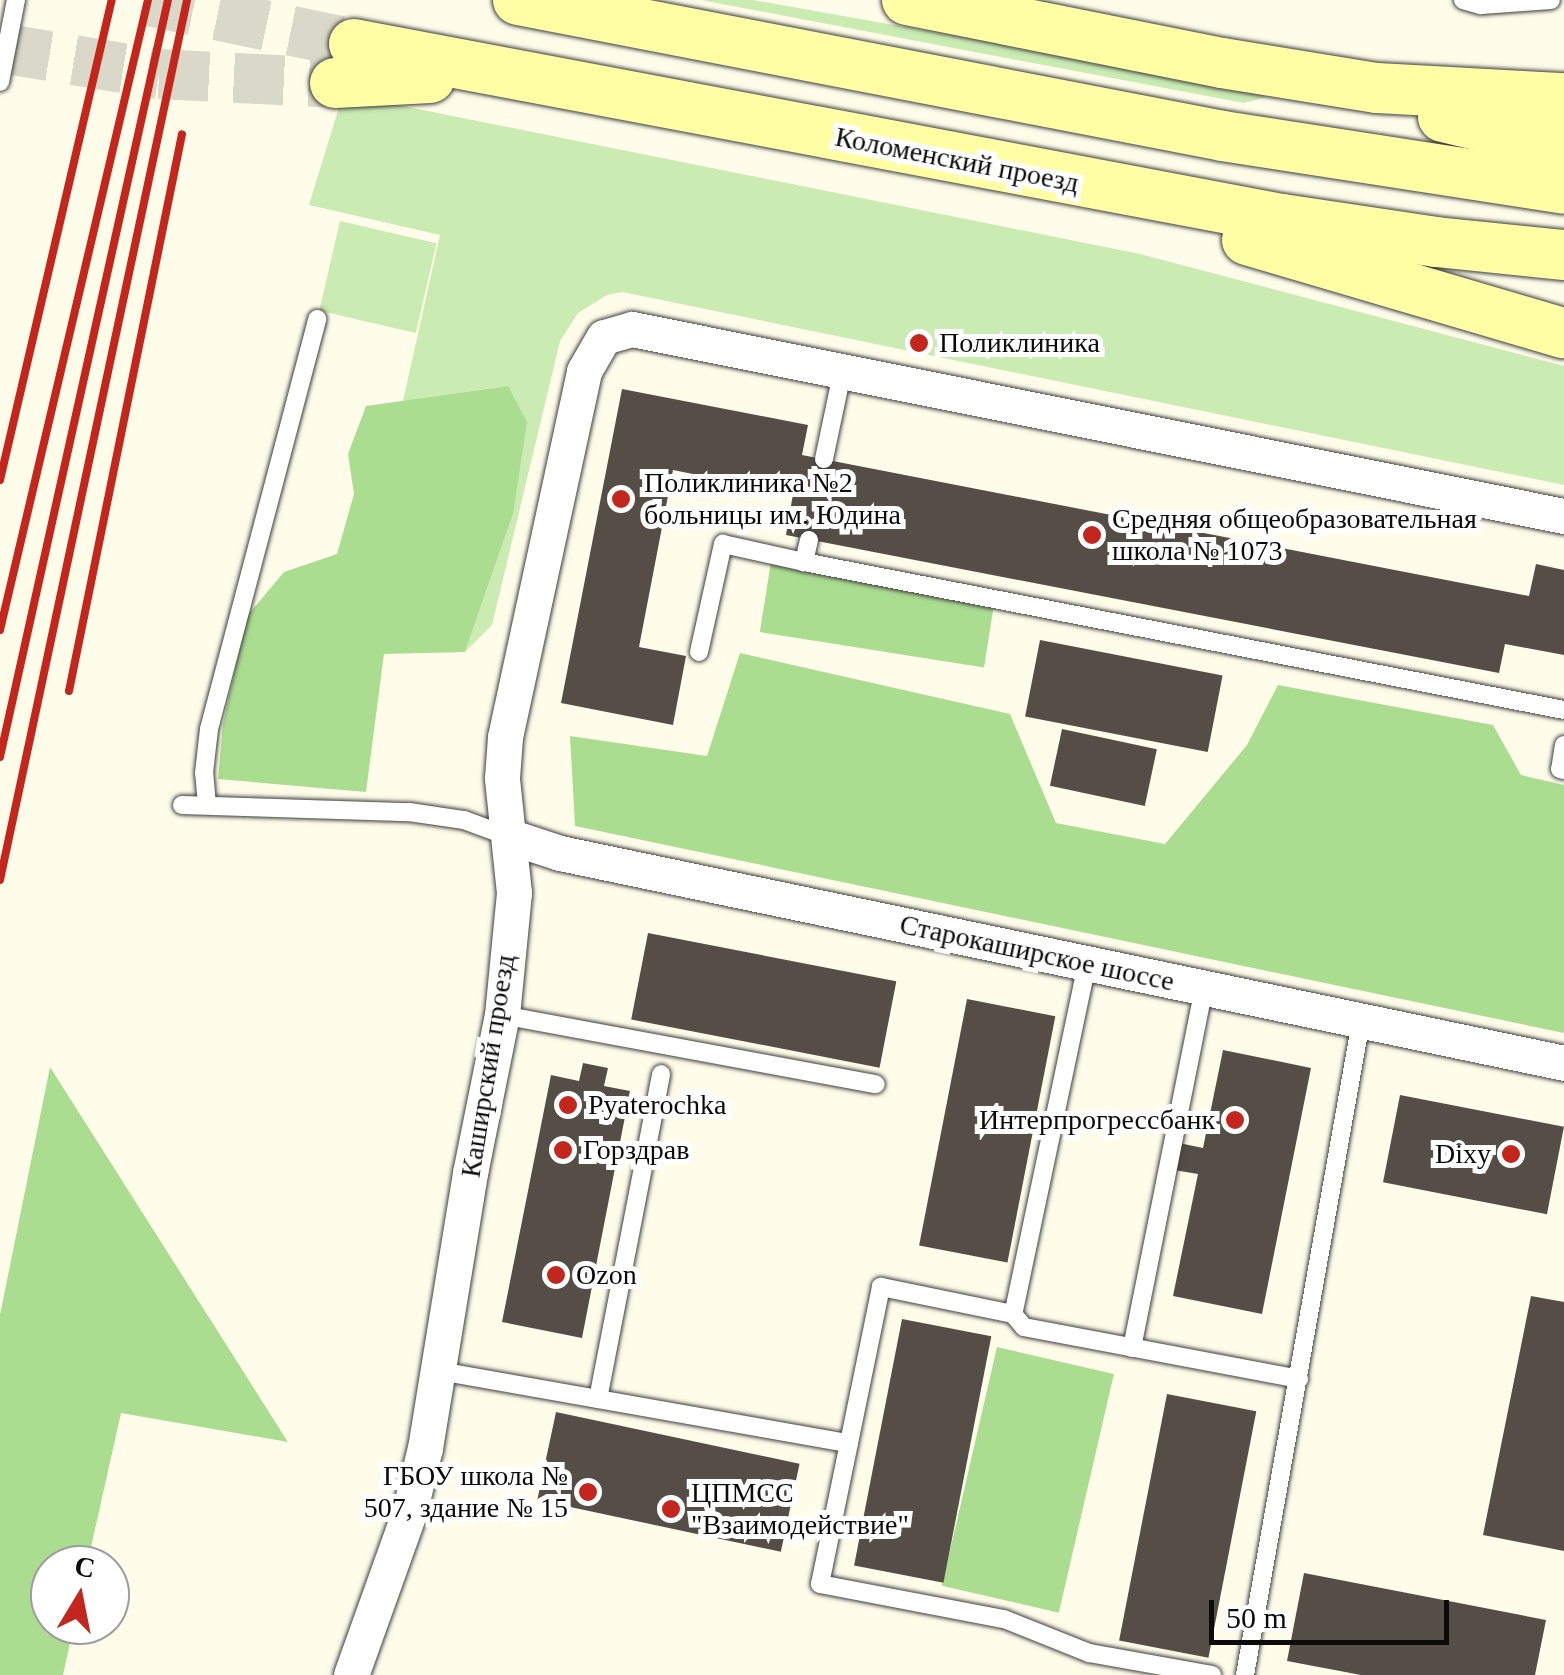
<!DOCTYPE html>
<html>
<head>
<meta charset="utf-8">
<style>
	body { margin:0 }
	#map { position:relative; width:1564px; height:1675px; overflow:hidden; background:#fffdea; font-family:"Times New Roman",serif }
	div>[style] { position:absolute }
	.green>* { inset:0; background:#caebb2; transform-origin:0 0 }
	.forest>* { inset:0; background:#abdd90; transform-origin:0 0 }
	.building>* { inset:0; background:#554e47; transform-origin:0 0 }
	.secondary-tunnel>* { height:50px; margin-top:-25px; transform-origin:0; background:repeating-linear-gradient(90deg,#dad9c9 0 50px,transparent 0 75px) }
	.roads { filter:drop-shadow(0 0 2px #3e3e3e) drop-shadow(0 0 2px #3e3e3e) }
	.service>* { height:18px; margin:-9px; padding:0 9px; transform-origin:9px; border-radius:9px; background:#fff }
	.minor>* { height:35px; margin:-17.5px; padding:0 17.5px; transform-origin:17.5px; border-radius:17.5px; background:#fff }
	.secondary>* { height:50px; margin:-25px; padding:0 25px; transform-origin:25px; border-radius:25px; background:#fffea5 }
	.rail>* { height:8px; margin:-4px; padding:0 4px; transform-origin:4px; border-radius:4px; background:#c2261d }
	.dots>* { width:28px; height:28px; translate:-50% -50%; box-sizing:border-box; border:5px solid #fff; border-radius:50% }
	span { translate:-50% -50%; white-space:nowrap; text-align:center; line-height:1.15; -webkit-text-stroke:10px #fff; paint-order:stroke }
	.street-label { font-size:28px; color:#0b0b0b }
	.poi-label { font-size:28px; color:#0b0b0b }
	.left { translate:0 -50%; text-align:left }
	.right { translate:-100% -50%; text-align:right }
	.north { position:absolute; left:30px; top:1545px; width:100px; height:100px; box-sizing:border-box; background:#fff; border:2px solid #9d9d9d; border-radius:50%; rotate:10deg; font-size:28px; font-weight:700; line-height:40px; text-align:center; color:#0b0b0b }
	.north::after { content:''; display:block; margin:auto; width:35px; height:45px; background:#c2261d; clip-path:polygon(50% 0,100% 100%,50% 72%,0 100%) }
	.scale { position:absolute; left:1209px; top:1600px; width:240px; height:45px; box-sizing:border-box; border:5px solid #0b0b0b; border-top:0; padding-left:12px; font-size:30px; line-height:35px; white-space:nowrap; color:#0b0b0b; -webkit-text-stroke:8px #fff; paint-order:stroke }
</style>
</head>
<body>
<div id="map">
	<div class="green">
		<i style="clip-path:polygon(701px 0,753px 0,1238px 86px,1267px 97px,1244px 103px)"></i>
		<i style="clip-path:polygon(343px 94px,1140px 254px,1564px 366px,1564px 485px,622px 292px,607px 295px,578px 313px,560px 341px,492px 625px,465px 652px,513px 514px,508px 386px,403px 401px,440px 235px,309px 205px)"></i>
		<i style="left:340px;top:221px;width:99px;height:92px;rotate:13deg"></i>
	</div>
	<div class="forest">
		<i style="clip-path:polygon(508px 386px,527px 422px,513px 514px,465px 652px,384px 654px,366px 792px,218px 779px,223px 724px,247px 616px,284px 572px,337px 554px,354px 494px,348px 454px,366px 406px)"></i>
		<i style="left:772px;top:555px;width:227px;height:78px;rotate:9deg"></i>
		<i style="clip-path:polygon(740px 653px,1010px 714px,1056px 823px,1165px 844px,1247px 745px,1278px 685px,1493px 725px,1521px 775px,1564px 785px,1564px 1033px,575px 826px,570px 736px,707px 756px)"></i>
		<i style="clip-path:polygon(50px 1067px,288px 1442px,121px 1413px,87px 1565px,50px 1565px,50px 1625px,74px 1625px,63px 1675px,0 1675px,0 1315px)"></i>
		<i style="left:997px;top:1347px;width:120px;height:245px;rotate:13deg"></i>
	</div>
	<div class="building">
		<i style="clip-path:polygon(622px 389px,808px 425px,802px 455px,1529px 596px,1536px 564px,1564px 570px,1564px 655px,1505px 644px,1499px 673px,786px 535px,793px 494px,673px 470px,639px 647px,686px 656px,673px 725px,561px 703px)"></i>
		<i style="left:1040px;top:640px;width:186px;height:78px;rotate:11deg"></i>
		<i style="left:1062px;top:729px;width:97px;height:58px;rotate:12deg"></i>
		<i style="left:648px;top:933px;width:253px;height:88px;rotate:11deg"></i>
		<i style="left:967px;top:999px;width:90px;height:251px;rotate:11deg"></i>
		<i style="clip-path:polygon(1223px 1050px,1311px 1068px,1262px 1314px,1173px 1296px,1198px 1174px,1174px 1170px,1179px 1143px,1203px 1148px)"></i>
		<i style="clip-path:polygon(583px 1063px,608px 1068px,604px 1086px,630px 1091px,582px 1338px,502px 1322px,551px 1075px,579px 1081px)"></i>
		<i style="left:1400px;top:1095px;width:167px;height:89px;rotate:11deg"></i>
		<i style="clip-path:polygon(1531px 1296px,1564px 1302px,1564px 1551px,1483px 1535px)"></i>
		<i style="left:902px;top:1319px;width:91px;height:251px;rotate:11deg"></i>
		<i style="left:1167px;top:1394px;width:91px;height:251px;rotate:11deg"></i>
		<i style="left:556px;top:1412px;width:249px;height:90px;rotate:12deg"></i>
		<i style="clip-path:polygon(1304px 1573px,1546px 1620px,1535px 1675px,1361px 1675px,1287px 1661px)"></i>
	</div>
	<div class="secondary-tunnel">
		<i style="left:144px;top:0;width:215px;rotate:11.8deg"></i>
		<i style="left:0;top:48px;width:161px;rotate:9.3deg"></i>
		<i style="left:159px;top:74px;width:176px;rotate:2.9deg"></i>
	</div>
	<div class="roads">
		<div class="service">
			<i style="left:1463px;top:0;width:19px;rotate:16deg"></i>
			<i style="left:1481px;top:5px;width:70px;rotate:-4.1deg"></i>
			<i style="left:0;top:82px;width:84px;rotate:-79deg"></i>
			<i style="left:824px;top:459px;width:92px;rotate:-78.1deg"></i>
			<i style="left:809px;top:540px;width:23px;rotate:103deg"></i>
			<i style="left:804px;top:562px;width:774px;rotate:11.02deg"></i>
			<i style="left:699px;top:652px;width:111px;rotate:-77.5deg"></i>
			<i style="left:723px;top:544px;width:83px;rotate:12.5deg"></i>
			<i style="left:1564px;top:745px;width:24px;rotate:99deg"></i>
			<i style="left:1560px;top:769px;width:4px;rotate:14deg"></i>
			<i style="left:182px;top:805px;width:227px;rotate:1.8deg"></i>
			<i style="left:409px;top:812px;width:56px;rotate:8.3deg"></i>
			<i style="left:464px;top:820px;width:49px;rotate:20.3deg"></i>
			<i style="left:207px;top:805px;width:32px;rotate:-95deg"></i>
			<i style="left:204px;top:773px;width:44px;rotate:-83.5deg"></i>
			<i style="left:209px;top:729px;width:424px;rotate:-75.2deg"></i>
			<i style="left:1087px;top:964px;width:358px;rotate:101.9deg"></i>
			<i style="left:1013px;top:1314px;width:135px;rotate:-168.4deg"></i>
			<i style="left:881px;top:1287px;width:303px;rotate:101.6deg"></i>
			<i style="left:820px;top:1584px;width:187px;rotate:10.8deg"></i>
			<i style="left:1004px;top:1619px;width:92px;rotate:21.8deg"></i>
			<i style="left:1089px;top:1653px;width:125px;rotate:10.1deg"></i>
			<i style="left:502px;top:1015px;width:380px;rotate:10.5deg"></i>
			<i style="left:1013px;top:1314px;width:17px;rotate:50deg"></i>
			<i style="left:1024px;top:1327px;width:280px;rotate:10.7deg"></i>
			<i style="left:1132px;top:1348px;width:367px;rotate:-78.7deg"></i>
			<i style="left:439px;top:1371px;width:416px;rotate:10deg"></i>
			<i style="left:598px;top:1399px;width:331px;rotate:-79deg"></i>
			<i style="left:1245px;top:1675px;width:664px;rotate:-79.94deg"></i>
		</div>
		<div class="minor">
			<i style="left:511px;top:837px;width:52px;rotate:18.1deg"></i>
			<i style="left:560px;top:853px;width:1026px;rotate:11.81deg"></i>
			<i style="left:351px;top:1675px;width:172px;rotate:-70.3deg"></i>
			<i style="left:409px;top:1513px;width:67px;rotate:-76.2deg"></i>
			<i style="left:425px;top:1448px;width:279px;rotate:-80.7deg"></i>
			<i style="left:470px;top:1173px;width:161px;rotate:-78.6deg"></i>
			<i style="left:502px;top:1015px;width:123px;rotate:-84.4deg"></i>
			<i style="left:514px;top:893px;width:116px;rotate:-96deg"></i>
			<i style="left:502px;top:778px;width:41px;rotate:-85.8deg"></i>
			<i style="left:505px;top:737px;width:374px;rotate:-77.8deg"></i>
			<i style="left:584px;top:371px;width:39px;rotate:-60deg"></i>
			<i style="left:604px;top:337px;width:29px;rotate:-16deg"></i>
			<i style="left:632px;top:329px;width:951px;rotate:11.35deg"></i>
		</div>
		<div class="secondary">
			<i style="left:518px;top:0;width:718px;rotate:10.92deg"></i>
			<i style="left:1223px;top:136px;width:345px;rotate:8.8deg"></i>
			<i style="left:907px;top:0;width:321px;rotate:11.3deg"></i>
			<i style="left:1222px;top:63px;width:157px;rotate:9.2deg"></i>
			<i style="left:1377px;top:88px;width:187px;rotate:3.1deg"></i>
			<i style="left:354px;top:44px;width:944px;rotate:10.68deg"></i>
			<i style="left:1282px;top:219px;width:156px;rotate:8.5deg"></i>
			<i style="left:1436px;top:242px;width:129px;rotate:5.8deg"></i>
			<i style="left:335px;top:83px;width:95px;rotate:-3deg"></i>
			<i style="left:1443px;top:117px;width:124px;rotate:13.5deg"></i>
			<i style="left:1247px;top:240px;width:330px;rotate:16.4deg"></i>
		</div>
	</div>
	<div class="rail">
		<i style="left:0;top:480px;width:493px;rotate:-76.9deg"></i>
		<i style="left:0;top:630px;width:647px;rotate:-76.78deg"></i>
		<i style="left:69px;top:691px;width:568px;rotate:-78.53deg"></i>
		<i style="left:0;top:757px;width:775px;rotate:-77.49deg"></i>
		<i style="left:0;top:880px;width:900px;rotate:-78deg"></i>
	</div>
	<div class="dots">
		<i style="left:919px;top:343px;background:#c2261d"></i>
		<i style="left:621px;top:499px;background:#c2261d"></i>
		<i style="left:1092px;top:535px;background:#c2261d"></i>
		<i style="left:568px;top:1105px;background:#c2261d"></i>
		<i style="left:1235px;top:1120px;background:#c2261d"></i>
		<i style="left:563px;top:1150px;background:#c2261d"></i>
		<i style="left:1511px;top:1154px;background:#c2261d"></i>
		<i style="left:556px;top:1275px;background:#c2261d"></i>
		<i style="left:588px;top:1492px;background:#c2261d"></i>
		<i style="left:671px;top:1509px;background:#c2261d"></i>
	</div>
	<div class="street-label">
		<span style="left:957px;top:160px;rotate:11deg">Коломенский проезд</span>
		<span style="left:1037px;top:953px;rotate:12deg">Старокаширское шоссе</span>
		<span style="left:488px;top:1066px;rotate:-81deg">Каширский проезд</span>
	</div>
	<div class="poi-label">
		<span class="left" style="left:939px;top:343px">Поликлиника</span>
		<span class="left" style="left:644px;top:499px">Поликлиника №2<br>больницы им. Юдина</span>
		<span class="left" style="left:1112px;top:535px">Средняя общеобразовательная<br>школа № 1073</span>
		<span class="left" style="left:588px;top:1105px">Pyaterochka</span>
		<span class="right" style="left:1215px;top:1120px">Интерпрогрессбанк</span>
		<span class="left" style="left:583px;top:1150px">Горздрав</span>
		<span class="right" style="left:1491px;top:1154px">Dixy</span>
		<span class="left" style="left:576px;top:1275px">Ozon</span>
		<span class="right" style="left:568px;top:1492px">ГБОУ школа №<br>507, здание № 15</span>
		<span class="left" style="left:691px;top:1509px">ЦПМСС<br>"Взаимодействие"</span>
	</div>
	<div class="north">С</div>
	<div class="scale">50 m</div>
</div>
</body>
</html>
